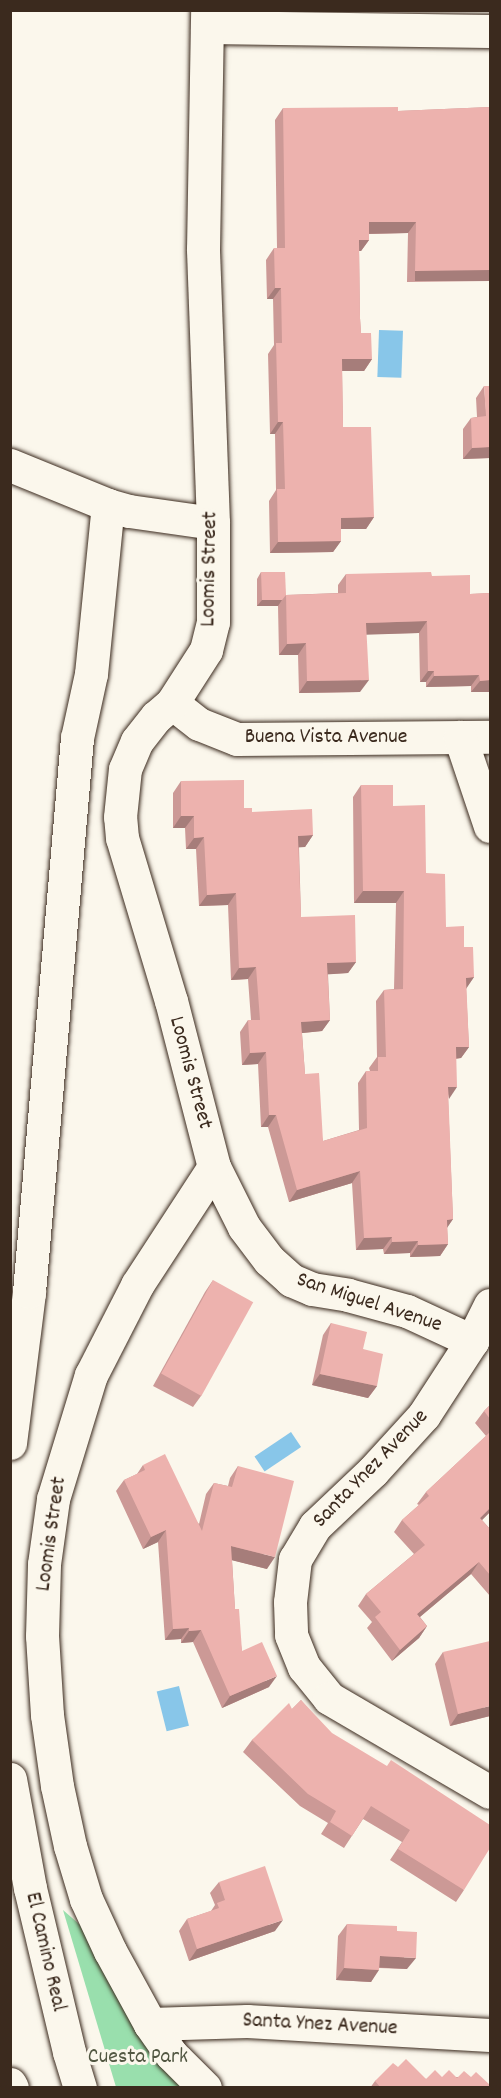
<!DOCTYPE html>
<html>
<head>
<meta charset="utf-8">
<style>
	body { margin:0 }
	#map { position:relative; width:501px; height:2098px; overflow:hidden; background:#fbf7ec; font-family:Dekko,sans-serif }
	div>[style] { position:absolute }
	.green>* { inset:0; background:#99dfad }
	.water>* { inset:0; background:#88c6e9; transform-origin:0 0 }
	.roads { filter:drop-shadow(0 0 2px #3b2a1e) drop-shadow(0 0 2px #3b2a1e) }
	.street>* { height:33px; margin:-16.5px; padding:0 16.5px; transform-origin:16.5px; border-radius:16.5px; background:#fbf7ec }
	.secondary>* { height:33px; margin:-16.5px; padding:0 16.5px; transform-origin:16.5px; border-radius:16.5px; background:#fbf7ec }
	.highway>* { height:33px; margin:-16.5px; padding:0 16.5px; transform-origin:16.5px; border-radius:16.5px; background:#fbf7ec }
	.wall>* { inset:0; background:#cc9996 }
	.shaded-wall>* { inset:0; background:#a67d7a; transform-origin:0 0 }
	.building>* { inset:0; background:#edb2ae; transform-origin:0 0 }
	span { translate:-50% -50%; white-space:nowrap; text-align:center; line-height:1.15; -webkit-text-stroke:6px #fbf7ec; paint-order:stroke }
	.street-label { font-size:22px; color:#3b2a1e }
	.park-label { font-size:22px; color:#525742 }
	.frame { position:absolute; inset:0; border:12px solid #3b2a1e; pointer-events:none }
</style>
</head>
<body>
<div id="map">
	<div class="green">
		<i style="clip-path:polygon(63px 1910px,110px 1951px,205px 2087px,116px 2087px)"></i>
	</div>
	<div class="water">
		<i style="left:379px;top:330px;width:24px;height:47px;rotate:2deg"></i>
		<i style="left:291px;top:1432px;width:18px;height:44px;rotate:56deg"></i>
		<i style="left:179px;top:1686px;width:41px;height:23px;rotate:76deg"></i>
	</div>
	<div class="roads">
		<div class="street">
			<i style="left:207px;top:27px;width:283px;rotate:0.8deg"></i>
			<i style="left:172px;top:703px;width:34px;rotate:38deg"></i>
			<i style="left:199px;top:724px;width:41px;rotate:21.5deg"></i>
			<i style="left:237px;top:739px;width:253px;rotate:-0.5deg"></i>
			<i style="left:460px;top:737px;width:94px;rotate:71.4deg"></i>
			<i style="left:214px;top:1167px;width:67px;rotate:63.4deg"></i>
			<i style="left:244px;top:1227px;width:41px;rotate:52.9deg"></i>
			<i style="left:269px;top:1260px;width:30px;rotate:42deg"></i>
			<i style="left:291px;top:1280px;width:23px;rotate:23deg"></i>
			<i style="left:312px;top:1289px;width:36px;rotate:9deg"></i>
			<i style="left:348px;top:1295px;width:61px;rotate:15.2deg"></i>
			<i style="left:407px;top:1311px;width:72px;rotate:24.8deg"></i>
			<i style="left:490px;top:1305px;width:40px;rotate:116.6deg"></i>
			<i style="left:472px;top:1341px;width:88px;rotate:123deg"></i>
			<i style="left:424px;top:1415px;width:76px;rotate:132.3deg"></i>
			<i style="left:373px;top:1471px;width:80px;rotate:136.5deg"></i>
			<i style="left:315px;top:1526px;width:39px;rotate:121deg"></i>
			<i style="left:295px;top:1559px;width:43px;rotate:96.6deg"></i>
			<i style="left:290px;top:1602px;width:33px;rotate:88deg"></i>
			<i style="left:291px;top:1635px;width:35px;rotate:68deg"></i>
			<i style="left:304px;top:1667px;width:40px;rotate:51deg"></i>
			<i style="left:329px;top:1698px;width:186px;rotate:30.3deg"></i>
			<i style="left:150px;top:2024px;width:97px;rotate:-1.8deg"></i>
			<i style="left:247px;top:2021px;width:243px;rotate:3.3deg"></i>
		</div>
		<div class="secondary">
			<i style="left:10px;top:465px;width:106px;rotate:22.2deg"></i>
			<i style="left:108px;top:505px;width:22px;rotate:16deg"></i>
			<i style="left:129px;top:511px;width:85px;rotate:8.1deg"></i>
			<i style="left:205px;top:2088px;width:48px;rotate:-135deg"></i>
			<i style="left:171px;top:2054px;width:37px;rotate:-125deg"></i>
			<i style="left:150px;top:2024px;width:83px;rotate:-118.7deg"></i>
			<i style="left:110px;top:1951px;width:57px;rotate:-114.8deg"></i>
			<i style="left:86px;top:1899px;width:55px;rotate:-106.8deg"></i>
			<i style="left:70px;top:1846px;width:61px;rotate:-102.2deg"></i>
			<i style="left:57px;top:1786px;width:72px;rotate:-98deg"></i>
			<i style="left:47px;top:1715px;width:79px;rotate:-93.6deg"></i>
			<i style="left:42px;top:1636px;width:72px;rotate:-88.4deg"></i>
			<i style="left:44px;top:1564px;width:66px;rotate:-82.1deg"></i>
			<i style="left:53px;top:1499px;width:130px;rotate:-73deg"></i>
			<i style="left:91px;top:1375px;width:101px;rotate:-62.9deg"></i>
			<i style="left:137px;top:1285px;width:141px;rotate:-56.9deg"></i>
			<i style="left:214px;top:1167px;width:171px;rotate:-104.5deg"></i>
			<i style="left:171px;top:1001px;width:170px;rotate:-106.7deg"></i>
			<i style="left:122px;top:838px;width:21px;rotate:-95deg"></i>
			<i style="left:120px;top:817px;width:48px;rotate:-84.1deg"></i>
			<i style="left:125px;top:769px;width:30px;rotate:-67deg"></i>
			<i style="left:137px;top:741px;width:31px;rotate:-52deg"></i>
			<i style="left:156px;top:717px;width:21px;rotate:-41deg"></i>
			<i style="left:172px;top:703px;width:63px;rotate:-57.3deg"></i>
			<i style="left:206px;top:650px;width:29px;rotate:-76deg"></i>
			<i style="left:213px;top:622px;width:99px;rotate:-90deg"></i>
			<i style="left:213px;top:523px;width:274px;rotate:-92.1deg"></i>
			<i style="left:203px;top:249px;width:239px;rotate:-89deg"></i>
		</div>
		<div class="highway">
			<i style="left:10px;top:1443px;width:152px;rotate:-82.8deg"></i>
			<i style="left:29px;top:1292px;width:556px;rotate:-85.05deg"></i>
			<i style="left:77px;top:738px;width:66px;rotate:-77.7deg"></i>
			<i style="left:91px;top:674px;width:170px;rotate:-84.3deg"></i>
			<i style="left:10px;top:1779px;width:111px;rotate:79.6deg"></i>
			<i style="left:30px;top:1888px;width:169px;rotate:76.6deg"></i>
			<i style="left:69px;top:2052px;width:38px;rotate:73deg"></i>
			<i style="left:10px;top:2084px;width:4px;rotate:63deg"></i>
		</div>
	</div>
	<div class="wall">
		<i style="clip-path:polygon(490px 107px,490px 281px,407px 282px,408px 233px,369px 234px,369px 240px,361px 251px,359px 251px,360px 318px,361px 333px,372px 359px,364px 371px,342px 371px,343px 427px,374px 517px,366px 529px,341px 529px,341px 541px,333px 552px,270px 553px,269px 501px,276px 490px,275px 434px,270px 434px,268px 354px,274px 345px,273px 299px,267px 299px,266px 260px,274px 248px,277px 248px,275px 120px,283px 108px,398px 111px)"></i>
		<i style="clip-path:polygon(484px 386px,490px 458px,463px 459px,463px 429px,471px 418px,477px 417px,476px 398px)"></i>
		<i style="clip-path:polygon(261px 572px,286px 595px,338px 593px,338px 585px,346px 574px,432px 576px,470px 594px,490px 593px,490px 692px,471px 692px,471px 686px,426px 687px,426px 682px,420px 682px,419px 633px,366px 634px,360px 692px,299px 693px,298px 655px,279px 655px,278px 606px,257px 606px,257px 579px)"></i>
		<i style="clip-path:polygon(181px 781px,252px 812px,313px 835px,305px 847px,299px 847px,301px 917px,356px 962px,348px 973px,328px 974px,330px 1020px,322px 1031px,302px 1033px,305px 1074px,323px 1141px,359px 1130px,358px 1083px,366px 1071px,370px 1071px,369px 1068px,377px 1057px,376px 1001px,384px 990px,394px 989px,396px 903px,354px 903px,353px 797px,361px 785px,393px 806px,426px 873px,446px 927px,464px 947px,474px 977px,466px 988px,469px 1047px,461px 1058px,456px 1059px,448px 1099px,453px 1219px,447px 1227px,448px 1244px,440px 1256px,410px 1257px,410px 1253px,384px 1254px,383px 1249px,356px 1250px,352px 1183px,289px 1202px,268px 1127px,261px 1127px,258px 1064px,242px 1065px,240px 1032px,248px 1020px,251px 1020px,248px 979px,231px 980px,228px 905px,199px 906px,196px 849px,186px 849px,185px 828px,173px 828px,173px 793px)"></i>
		<i style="clip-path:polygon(213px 1280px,201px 1396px,193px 1407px,153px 1386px,205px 1292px)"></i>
		<i style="clip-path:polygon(331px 1323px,363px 1349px,377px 1386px,368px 1398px,312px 1385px,323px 1335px)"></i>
		<i style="clip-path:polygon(490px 1405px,490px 1512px,482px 1520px,490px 1529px,490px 1596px,471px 1574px,420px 1617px,427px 1626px,419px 1638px,392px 1661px,367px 1628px,372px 1622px,358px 1606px,366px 1594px,414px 1554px,394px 1532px,402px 1520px,419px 1505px,417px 1504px,426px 1492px,486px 1436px,475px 1423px,484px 1411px)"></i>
		<i style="clip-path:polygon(143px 1465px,199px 1524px,206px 1494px,214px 1483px,228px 1486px,230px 1478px,238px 1466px,267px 1569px,232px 1560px,235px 1609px,242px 1651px,269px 1687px,222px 1708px,193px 1642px,181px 1643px,181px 1639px,165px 1640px,158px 1542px,143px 1549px,116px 1491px,124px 1480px,137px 1474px)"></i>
		<i style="clip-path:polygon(443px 1652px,490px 1716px,450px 1726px,435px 1664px)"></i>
		<i style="clip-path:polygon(301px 1700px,464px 1890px,456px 1902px,390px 1860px,402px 1842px,363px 1819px,344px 1848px,321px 1834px,328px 1823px,300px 1806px,243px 1752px,252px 1740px,292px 1709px)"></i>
		<i style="clip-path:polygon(219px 1882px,275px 1931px,189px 1961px,179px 1931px,187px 1919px,211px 1911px,215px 1905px,210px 1893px)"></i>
		<i style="clip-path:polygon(347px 1924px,397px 1931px,407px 1969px,379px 1968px,371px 1982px,336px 1980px,338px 1936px)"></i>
		<i style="clip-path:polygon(398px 2067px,426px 2079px,442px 2077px,471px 2077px,490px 2088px,370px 2088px,375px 2081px)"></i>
	</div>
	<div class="shaded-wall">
		<i style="clip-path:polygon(369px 222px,416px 222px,408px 233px,361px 234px)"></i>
		<i style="clip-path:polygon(359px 240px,369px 240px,361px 251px,351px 251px)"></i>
		<i style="left:490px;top:270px;width:11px;height:75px;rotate:90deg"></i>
		<i style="clip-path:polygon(275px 288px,281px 288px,273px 299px,267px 299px)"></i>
		<i style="clip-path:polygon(342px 359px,372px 359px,364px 371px,334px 371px)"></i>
		<i style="clip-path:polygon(278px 422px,283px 422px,275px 434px,270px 434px)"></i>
		<i style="clip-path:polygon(490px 447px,490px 458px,463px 459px,472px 448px)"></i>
		<i style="clip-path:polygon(374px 517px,366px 529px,333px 529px,341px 518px)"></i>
		<i style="clip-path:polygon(341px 541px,333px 552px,270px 553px,278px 542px)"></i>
		<i style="clip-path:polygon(262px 600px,282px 600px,278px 606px,257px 606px)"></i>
		<i style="clip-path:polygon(427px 621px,419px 633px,358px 635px,366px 623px)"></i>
		<i style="clip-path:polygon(306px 643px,298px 655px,279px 655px,287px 644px)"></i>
		<i style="clip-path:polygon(428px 671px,434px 671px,426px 682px,420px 682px)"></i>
		<i style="clip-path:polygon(479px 675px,471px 686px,426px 687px,434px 676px)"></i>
		<i style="clip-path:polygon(369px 680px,360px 692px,299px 693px,307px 681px)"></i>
		<i style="clip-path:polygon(490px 680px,490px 692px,471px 692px,480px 681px)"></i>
		<i style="clip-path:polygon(181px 816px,194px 816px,185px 828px,173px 828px)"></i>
		<i style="clip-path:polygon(313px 835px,305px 847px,290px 848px,298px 836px)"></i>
		<i style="clip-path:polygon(204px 837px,196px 849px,186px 849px,194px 838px)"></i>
		<i style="clip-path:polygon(363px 891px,404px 891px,396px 903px,354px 903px)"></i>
		<i style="clip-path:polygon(236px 893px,228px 905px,199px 906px,207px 895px)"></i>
		<i style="clip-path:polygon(356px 962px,348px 973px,319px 975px,327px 963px)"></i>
		<i style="clip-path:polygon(256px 967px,248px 979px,231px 980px,239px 968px)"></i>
		<i style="clip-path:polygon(474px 977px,466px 989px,466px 978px)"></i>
		<i style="clip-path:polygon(330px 1020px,322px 1031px,293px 1034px,301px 1022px)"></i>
		<i style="clip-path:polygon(456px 1047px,469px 1047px,461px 1058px,447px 1059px)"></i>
		<i style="clip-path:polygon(266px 1052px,258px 1064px,242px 1065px,250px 1053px)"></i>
		<i style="clip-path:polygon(448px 1087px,457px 1087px,449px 1099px)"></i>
		<i style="clip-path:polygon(269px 1115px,276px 1115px,268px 1127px,261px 1127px)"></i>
		<i style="clip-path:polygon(360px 1171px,352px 1183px,289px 1202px,297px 1190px)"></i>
		<i style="clip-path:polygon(453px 1219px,445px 1231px,447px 1220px)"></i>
		<i style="clip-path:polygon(392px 1237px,383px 1249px,356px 1250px,364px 1238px)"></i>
		<i style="clip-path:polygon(418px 1241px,410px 1253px,384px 1254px,392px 1242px)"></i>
		<i style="clip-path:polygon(448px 1244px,440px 1256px,410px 1257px,418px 1245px)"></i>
		<i style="clip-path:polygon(320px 1374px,377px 1386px,368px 1398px,312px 1385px)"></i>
		<i style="clip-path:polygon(490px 1508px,490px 1512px,472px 1530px,480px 1518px)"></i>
		<i style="clip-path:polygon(166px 1530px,158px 1542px,143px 1549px,151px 1537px)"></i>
		<i style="clip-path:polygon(231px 1546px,275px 1557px,267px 1569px,223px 1558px)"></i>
		<i style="clip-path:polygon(479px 1562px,471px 1574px,409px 1626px,417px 1614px)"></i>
		<i style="clip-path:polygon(427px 1626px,419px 1638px,392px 1661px,400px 1650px)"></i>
		<i style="clip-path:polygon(189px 1628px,181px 1639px,165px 1640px,173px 1629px)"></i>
		<i style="clip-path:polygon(201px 1630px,193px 1642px,181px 1643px,189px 1631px)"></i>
		<i style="clip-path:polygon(277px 1676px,269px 1687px,222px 1708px,230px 1696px)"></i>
		<i style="clip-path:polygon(490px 1706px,490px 1716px,450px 1726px,458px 1714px)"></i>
		<i style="clip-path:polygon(283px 1920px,275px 1931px,189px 1961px,197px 1949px)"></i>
		<i style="clip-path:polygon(380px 1956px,416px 1958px,407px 1969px,371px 1967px)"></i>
		<i style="clip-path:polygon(344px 1968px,379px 1970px,371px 1982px,336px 1980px)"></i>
	</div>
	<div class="building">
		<i style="clip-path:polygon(398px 107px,398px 111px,490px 107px,490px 270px,415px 271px,416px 222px,369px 222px,369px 240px,359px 240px,360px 318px,361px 333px,371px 333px,372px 359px,342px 359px,343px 427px,371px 427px,374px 517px,341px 518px,341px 541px,278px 542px,277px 489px,285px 489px,283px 422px,278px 422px,276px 343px,282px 343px,281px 288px,275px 288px,274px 248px,285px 248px,283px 108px)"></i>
		<i style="clip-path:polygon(484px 386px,490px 386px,490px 447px,472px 448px,471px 418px,486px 416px)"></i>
		<i style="clip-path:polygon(261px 572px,285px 572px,286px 595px,282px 600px,262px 600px)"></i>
		<i style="clip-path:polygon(431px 572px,432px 576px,470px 575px,470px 594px,490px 593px,490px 680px,480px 681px,479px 675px,434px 676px,434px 671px,428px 671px,427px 621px,366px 623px,369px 680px,307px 681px,306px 643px,287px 644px,286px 595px,346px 593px,346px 574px)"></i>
		<i style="clip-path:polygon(244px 780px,244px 808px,252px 808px,252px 812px,312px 809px,313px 835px,298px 836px,301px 917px,355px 915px,356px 962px,327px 963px,330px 1020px,301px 1022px,305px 1074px,319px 1073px,323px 1141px,367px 1128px,366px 1071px,378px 1071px,378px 1057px,386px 1057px,384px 990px,403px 989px,404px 891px,363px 891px,361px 785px,393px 785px,393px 806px,425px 805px,426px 873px,445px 874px,446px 927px,464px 926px,464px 947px,473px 947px,474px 977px,466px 978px,469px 1047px,456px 1047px,457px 1087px,448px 1087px,453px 1219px,447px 1220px,448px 1244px,418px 1245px,418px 1241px,392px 1242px,392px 1237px,364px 1238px,360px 1171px,297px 1190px,276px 1115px,269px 1115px,266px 1052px,250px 1053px,248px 1020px,260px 1020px,256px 967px,239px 968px,236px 893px,207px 895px,204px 837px,194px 838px,194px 816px,181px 816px,181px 781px)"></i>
		<i style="left:213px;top:1280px;width:46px;height:107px;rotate:29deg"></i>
		<i style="clip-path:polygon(331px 1323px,367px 1332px,363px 1349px,383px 1354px,377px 1386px,320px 1374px)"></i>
		<i style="clip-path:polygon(490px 1405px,490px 1419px,484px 1411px)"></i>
		<i style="clip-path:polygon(490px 1432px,490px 1508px,480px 1518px,490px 1529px,490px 1575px,479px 1562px,417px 1614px,427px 1626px,400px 1650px,375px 1617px,381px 1612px,366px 1594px,425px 1545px,402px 1520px,429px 1496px,426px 1492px)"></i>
		<i style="clip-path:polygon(165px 1454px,202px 1531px,214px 1483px,232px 1487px,238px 1466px,294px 1481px,275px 1557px,231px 1546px,235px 1609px,239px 1609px,242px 1651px,262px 1642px,277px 1676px,230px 1696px,201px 1630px,189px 1631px,189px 1628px,173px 1629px,166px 1530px,151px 1537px,124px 1480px,145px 1470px,143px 1465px)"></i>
		<i style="clip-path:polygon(490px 1641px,490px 1706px,458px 1714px,443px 1652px)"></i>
		<i style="clip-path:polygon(301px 1700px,332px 1733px,387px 1766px,391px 1760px,490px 1825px,490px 1848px,464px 1890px,398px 1849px,410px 1830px,371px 1806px,352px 1836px,330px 1822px,336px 1811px,308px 1794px,252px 1740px,289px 1703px,292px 1709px)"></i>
		<i style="clip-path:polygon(265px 1866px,283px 1920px,197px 1949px,187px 1919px,219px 1908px,217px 1903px,225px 1900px,219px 1882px)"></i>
		<i style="clip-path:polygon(347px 1924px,397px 1926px,397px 1931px,417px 1932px,416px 1958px,380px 1956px,379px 1970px,344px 1968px)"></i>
		<i style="clip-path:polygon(406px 2059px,426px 2079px,435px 2070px,442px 2077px,449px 2070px,457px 2078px,464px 2071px,471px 2077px,476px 2072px,490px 2085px,490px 2088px,381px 2088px,375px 2081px,393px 2063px,398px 2067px)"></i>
	</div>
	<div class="street-label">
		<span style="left:210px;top:569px;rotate:-89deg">Loomis Street</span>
		<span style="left:326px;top:738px">Buena Vista Avenue</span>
		<span style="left:190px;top:1073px;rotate:75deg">Loomis Street</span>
		<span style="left:369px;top:1303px;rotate:18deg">San Miguel Avenue</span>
		<span style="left:371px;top:1469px;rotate:-46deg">Santa Ynez Avenue</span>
		<span style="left:52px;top:1534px;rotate:-82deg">Loomis Street</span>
		<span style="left:45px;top:1952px;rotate:77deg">El Camino Real</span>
		<span style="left:320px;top:2025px;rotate:3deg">Santa Ynez Avenue</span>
	</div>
	<div class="park-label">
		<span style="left:138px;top:2058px">Cuesta Park</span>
	</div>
	<div class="frame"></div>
</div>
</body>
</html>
